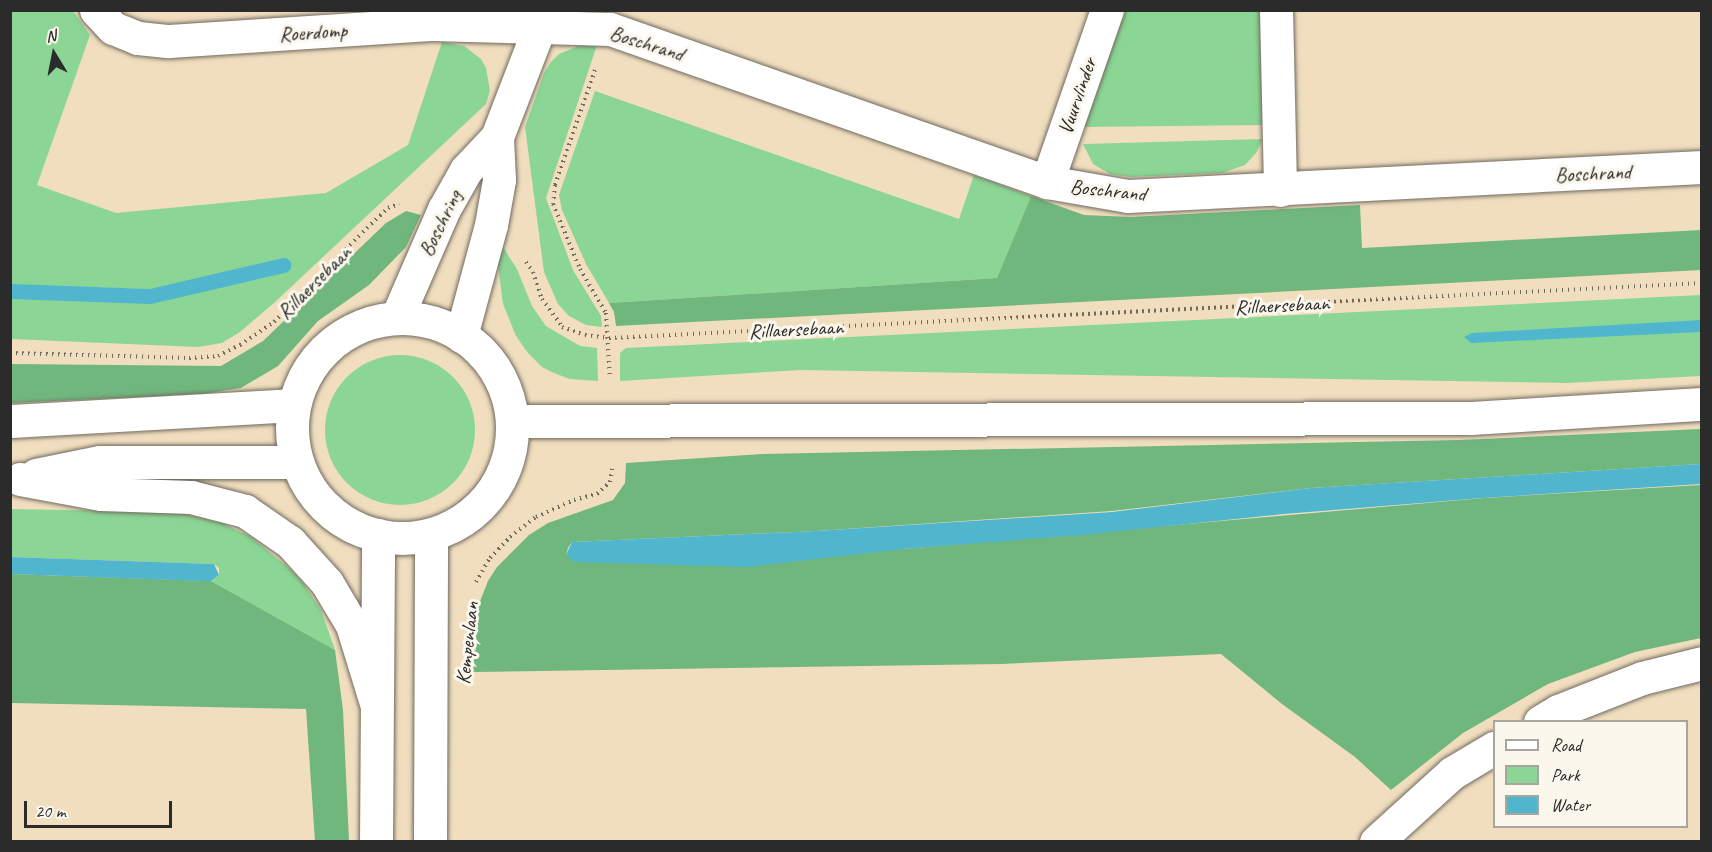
<!DOCTYPE html>
<html>
<head>
<meta charset="utf-8">
<style>
	body { margin:0 }
	#map { position:relative; width:1712px; height:852px; overflow:hidden; background:#f1debf; font-family:Caveat,sans-serif }
	div>[style] { position:absolute }
	.green>* { inset:0; background:#8bd694 }
	.round { border-radius:50% }
	.forest>* { inset:0; background:#70b77e }
	.water>* { inset:0; background:#50b6ce }
	.stream>* { height:15px; margin:-7.5px; padding:0 7.5px; transform-origin:7.5px; border-radius:7.5px; background:#50b6ce }
	.path>* { height:4px; margin-top:-2px; transform-origin:0; background:repeating-linear-gradient(90deg,#706a5f 0 1.5px,transparent 0 6px) }
	.roads { filter:drop-shadow(0 0 2px #706a5f) drop-shadow(0 0 2px #706a5f) }
	.street>* { height:33px; margin:-16.5px; padding:0 16.5px; transform-origin:16.5px; border-radius:16.5px; background:#fff }
	.secondary>* { height:33px; margin:-16.5px; padding:0 16.5px; transform-origin:16.5px; border-radius:16.5px; background:#fff }
	.secondary>.ring { margin:-16.5px; padding:0; box-sizing:content-box; background:none; border:33px solid #fff; border-radius:50% }
	span { translate:-50% -50%; white-space:nowrap; text-align:center; line-height:1.15; -webkit-text-stroke:6px #fbf7ec; paint-order:stroke }
	.street-label { font-size:21px; color:#2b2b2b }
	.frame { position:absolute; inset:0; border:12px solid #2b2b2b; pointer-events:none }
	.legend { position:absolute; left:1493px; top:720px; width:195px; height:108px; box-sizing:border-box; background:#fbf7ec; border:2px solid #a8a59f; margin:0; padding:8px 10px; list-style:none; font-size:18px; color:#2b2b2b }
	.legend li { display:flex; align-items:center; gap:12px; height:30px }
	.legend b { width:30px; border:2px solid #a8a59f }
	.north { position:absolute; left:24px; top:24px; width:60px; height:60px; -webkit-text-stroke:4px #fbf7ec; paint-order:stroke; rotate:350deg; font-size:16px; font-weight:700; line-height:24px; text-align:center; color:#2b2b2b }
	.north::after { content:''; display:block; margin:auto; width:21px; height:27px; background:#2b2b2b; clip-path:polygon(50% 0,100% 100%,50% 72%,0 100%) }
	.scale { position:absolute; left:24px; top:801px; width:148px; height:27px; box-sizing:border-box; border:3px solid #2b2b2b; border-top:0; padding-left:8px; font-size:18px; line-height:21px; white-space:nowrap; color:#2b2b2b; -webkit-text-stroke:4px #fbf7ec; paint-order:stroke }
</style>
</head>
<body>
<div id="map">
	<div class="green">
		<i style="clip-path:polygon(11px 10px,73px 11px,90px 35px,37px 185px,116px 213px,326px 193px,408px 145px,442px 42px,464px 46px,481px 59px,486px 68px,490px 91px,486px 104px,274px 303px,240px 332px,222px 343px,198px 347px,11px 339px,11px 297px,156px 300px,282px 272px,285px 265px,280px 262px,151px 289px,11px 285px)"></i>
		<i style="clip-path:polygon(1120px 11px,1262px 11px,1265px 125px,1081px 127px)"></i>
		<i style="clip-path:polygon(583px 44px,597px 45px,546px 198px,573px 270px,601px 316px,602px 327px,586px 325px,569px 316px,558px 304px,544px 272px,525px 127px,544px 73px,551px 62px,559px 54px)"></i>
		<i style="clip-path:polygon(595px 91px,959px 219px,974px 175px,1031px 196px,997px 278px,609px 303px,586px 264px,562px 210px,559px 195px)"></i>
		<i style="clip-path:polygon(1263px 139px,1256px 153px,1245px 165px,1222px 173px,1130px 177px,1110px 174px,1093px 164px,1083px 144px)"></i>
		<i style="clip-path:polygon(501px 244px,517px 269px,532px 306px,546px 326px,580px 346px,597px 348px,598px 381px,570px 379px,554px 373px,542px 367px,528px 353px,516px 336px,503px 304px,498px 265px)"></i>
		<i style="clip-path:polygon(1701px 295px,1701px 376px,1567px 383px,801px 370px,620px 381px,620px 353px,626px 348px)"></i>
		<i class="round" style="left:325px;top:355px;width:150px;height:150px"></i>
		<i style="clip-path:polygon(11px 509px,176px 512px,222px 523px,251px 537px,289px 568px,303px 583px,321px 610px,335px 650px,211px 581px,219px 575px,219px 568px,214px 564px,11px 557px)"></i>
	</div>
	<div class="forest">
		<i style="clip-path:polygon(1031px 196px,1084px 215px,1131px 217px,1360px 205px,1362px 248px,1701px 230px,1701px 270px,616px 326px,614px 312px,609px 303px,997px 278px)"></i>
		<i style="clip-path:polygon(406px 211px,421px 215px,406px 247px,369px 285px,318px 321px,278px 366px,241px 388px,202px 394px,11px 403px,11px 364px,221px 366px,263px 341px,386px 223px)"></i>
		<i style="clip-path:polygon(1701px 429px,1701px 464px,1311px 488px,1112px 511px,816px 531px,572px 542px,568px 548px,566px 555px,903px 549px,1484px 498px,1701px 485px,1701px 638px,1635px 652px,1548px 684px,1463px 733px,1391px 790px,1355px 757px,1282px 704px,1221px 654px,1001px 664px,473px 672px,477px 609px,488px 581px,497px 567px,529px 535px,548px 523px,613px 500px,625px 483px,626px 463px,762px 454px,1459px 440px)"></i>
		<i style="clip-path:polygon(11px 574px,211px 581px,335px 650px,343px 710px,349px 841px,315px 841px,306px 709px,11px 703px)"></i>
	</div>
	<div class="water">
		<i style="clip-path:polygon(1701px 320px,1701px 332px,1471px 343px,1464px 337px,1472px 333px)"></i>
		<i style="clip-path:polygon(1701px 464px,1701px 484px,1483px 498px,1284px 514px,1081px 535px,903px 549px,748px 567px,575px 562px,566px 555px,572px 542px,816px 531px,1112px 512px,1311px 488px)"></i>
		<i style="clip-path:polygon(11px 557px,214px 564px,219px 575px,211px 581px,201px 581px,11px 574px)"></i>
	</div>
	<div class="stream">
		<i style="left:10px;top:291px;width:140px;rotate:2deg"></i>
		<i style="left:150px;top:296px;width:137px;rotate:-13.1deg"></i>
	</div>
	<div class="path">
		<i style="left:595px;top:70px;width:122px;rotate:109.2deg"></i>
		<i style="left:555px;top:185px;width:19px;rotate:96deg"></i>
		<i style="left:553px;top:204px;width:70px;rotate:67.4deg"></i>
		<i style="left:580px;top:269px;width:51px;rotate:59.4deg"></i>
		<i style="left:606px;top:313px;width:66px;rotate:86.5deg"></i>
		<i style="left:526px;top:262px;width:12px;rotate:55deg"></i>
		<i style="left:533px;top:272px;width:28px;rotate:72deg"></i>
		<i style="left:542px;top:299px;width:34px;rotate:54deg"></i>
		<i style="left:562px;top:327px;width:24px;rotate:19deg"></i>
		<i style="left:585px;top:335px;width:24px;rotate:7deg"></i>
		<i style="left:609px;top:338px;width:1094px;rotate:-2.88deg"></i>
		<i style="left:10px;top:353px;width:179px;rotate:1.6deg"></i>
		<i style="left:189px;top:358px;width:29px;rotate:-4deg"></i>
		<i style="left:218px;top:356px;width:25px;rotate:-27deg"></i>
		<i style="left:240px;top:345px;width:41px;rotate:-34.1deg"></i>
		<i style="left:274px;top:322px;width:138px;rotate:-45.3deg"></i>
		<i style="left:371px;top:224px;width:23px;rotate:-43deg"></i>
		<i style="left:388px;top:208px;width:12px;rotate:-20deg"></i>
		<i style="left:476px;top:582px;width:28px;rotate:-60deg"></i>
		<i style="left:490px;top:558px;width:29px;rotate:-46deg"></i>
		<i style="left:510px;top:537px;width:33px;rotate:-38deg"></i>
		<i style="left:536px;top:517px;width:42px;rotate:-24.1deg"></i>
		<i style="left:574px;top:500px;width:24px;rotate:-15deg"></i>
		<i style="left:597px;top:494px;width:18px;rotate:-43deg"></i>
		<i style="left:610px;top:482px;width:17px;rotate:-80deg"></i>
	</div>
	<div class="roads">
		<div class="street">
			<i style="left:96px;top:10px;width:25px;rotate:47deg"></i>
			<i style="left:113px;top:28px;width:27px;rotate:22deg"></i>
			<i style="left:138px;top:38px;width:31px;rotate:6deg"></i>
			<i style="left:169px;top:41px;width:265px;rotate:-3.7deg"></i>
			<i style="left:433px;top:24px;width:177px;rotate:1.6deg"></i>
			<i style="left:610px;top:29px;width:463px;rotate:19.3deg"></i>
			<i style="left:1047px;top:182px;width:82px;rotate:9.8deg"></i>
			<i style="left:1128px;top:196px;width:575px;rotate:-2.89deg"></i>
			<i style="left:1276px;top:10px;width:180px;rotate:88.7deg"></i>
			<i style="left:1047px;top:182px;width:182px;rotate:-70.8deg"></i>
			<i style="left:397px;top:317px;width:118px;rotate:-66.5deg"></i>
			<i style="left:444px;top:209px;width:45px;rotate:-60.6deg"></i>
			<i style="left:466px;top:170px;width:45px;rotate:-46.8deg"></i>
			<i style="left:461px;top:336px;width:115px;rotate:-74.9deg"></i>
			<i style="left:491px;top:225px;width:46px;rotate:-79.9deg"></i>
			<i style="left:499px;top:180px;width:43px;rotate:-92.7deg"></i>
			<i style="left:497px;top:137px;width:136px;rotate:-68.9deg"></i>
			<i style="left:1540px;top:722px;width:21px;rotate:-31deg"></i>
			<i style="left:1558px;top:711px;width:90px;rotate:-21.4deg"></i>
			<i style="left:1642px;top:678px;width:62px;rotate:-14deg"></i>
			<i style="left:1376px;top:842px;width:103px;rotate:-42.2deg"></i>
			<i style="left:1452px;top:773px;width:49px;rotate:-30.8deg"></i>
		</div>
		<div class="secondary">
			<i class="ring" style="left:292px;top:318px;width:187px;height:187px"></i>
			<i style="left:10px;top:421px;width:282px;rotate:-3.2deg"></i>
			<i style="left:512px;top:421px;width:959px;rotate:-0.18deg"></i>
			<i style="left:1471px;top:418px;width:231px;rotate:-3.5deg"></i>
			<i style="left:36px;top:475px;width:65px;rotate:-11.5deg"></i>
			<i style="left:100px;top:462px;width:197px"></i>
			<i style="left:20px;top:479px;width:82px;rotate:10.5deg"></i>
			<i style="left:101px;top:494px;width:90px;rotate:1.9deg"></i>
			<i style="left:191px;top:497px;width:56px;rotate:14.5deg"></i>
			<i style="left:245px;top:511px;width:55px;rotate:34.6deg"></i>
			<i style="left:290px;top:542px;width:55px;rotate:47.9deg"></i>
			<i style="left:327px;top:583px;width:49px;rotate:59.2deg"></i>
			<i style="left:352px;top:625px;width:82px;rotate:72.9deg"></i>
			<i style="left:376px;top:842px;width:307px;rotate:-89.6deg"></i>
			<i style="left:430px;top:842px;width:307px;rotate:-89.8deg"></i>
		</div>
	</div>
	<div class="street-label">
		<span style="left:313px;top:32px;rotate:-4deg">Roerdomp</span>
		<span style="left:647px;top:43px;rotate:17deg">Boschrand</span>
		<span style="left:1077px;top:96px;rotate:-71deg">Vuurvlinder</span>
		<span style="left:1593px;top:173px;rotate:-3deg">Boschrand</span>
		<span style="left:1108px;top:190px;rotate:6deg">Boschrand</span>
		<span style="left:440px;top:223px;rotate:-64deg">Boschring</span>
		<span style="left:314px;top:282px;rotate:-45deg">Rillaersebaan</span>
		<span style="left:1282px;top:305px;rotate:-3deg">Rillaersebaan</span>
		<span style="left:796px;top:329px;rotate:-3deg">Rillaersebaan</span>
		<span style="left:467px;top:643px;rotate:-84deg">Kempenlaan</span>
	</div>
	<div class="frame"></div>
	<ul class="legend">
	<li><b style="height:8px;background:#fff"></b>Road</li>
	<li><b style="height:16px;background:#8bd694"></b>Park</li>
	<li><b style="height:16px;background:#50b6ce"></b>Water</li>
	</ul>
	<div class="north">N</div>
	<div class="scale">20 m</div>
</div>
</body>
</html>
